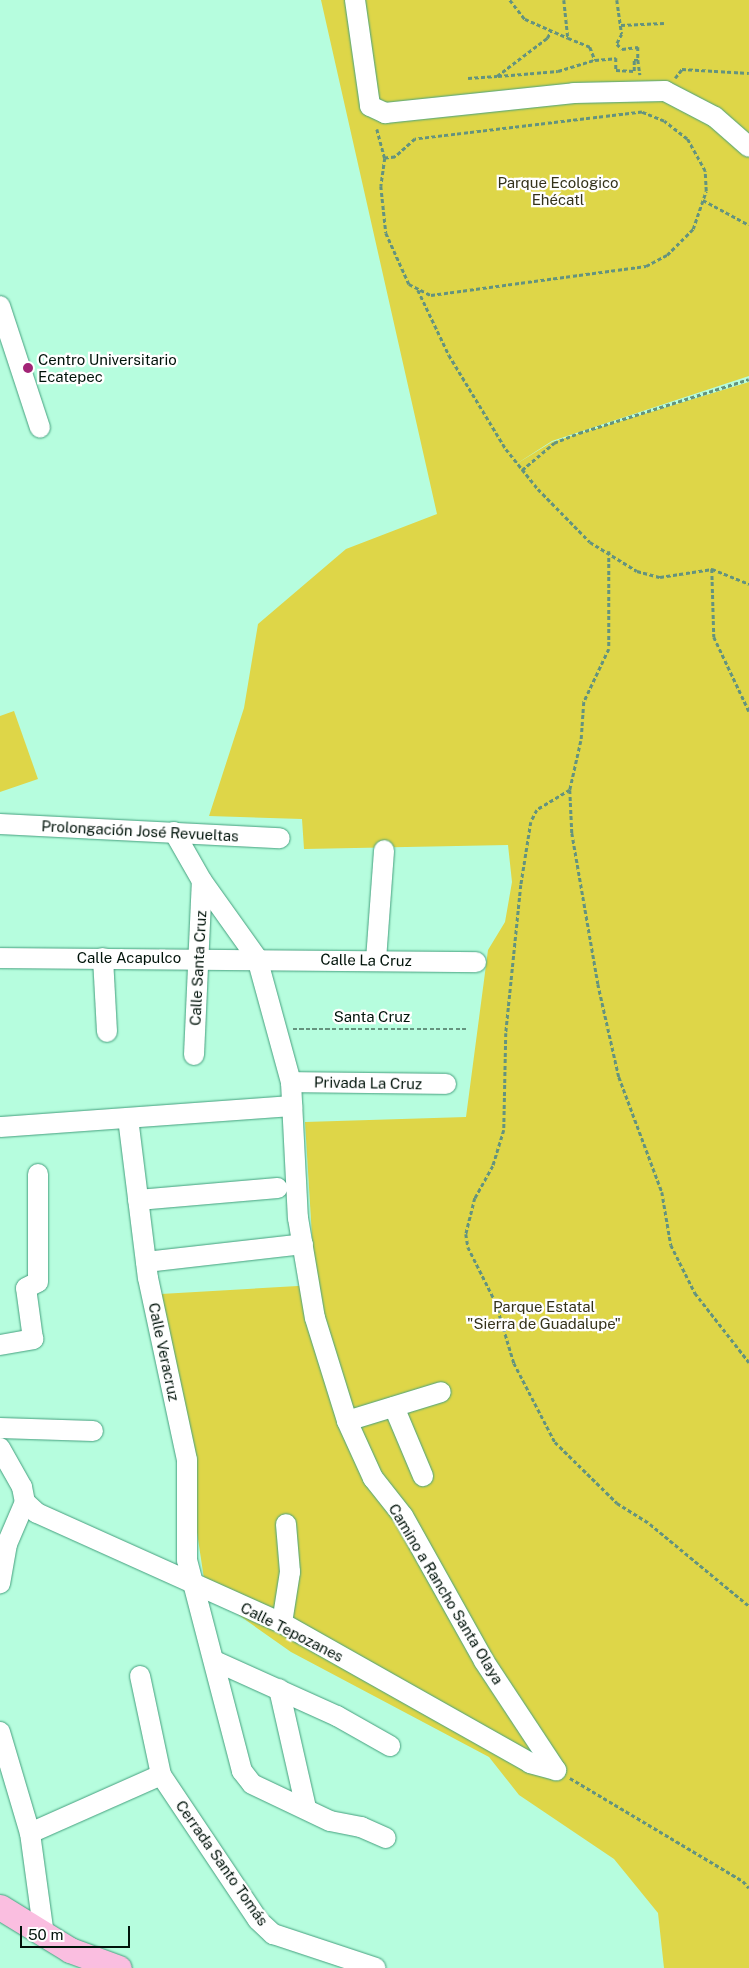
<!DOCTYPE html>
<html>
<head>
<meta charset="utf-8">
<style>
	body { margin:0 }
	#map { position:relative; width:749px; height:1968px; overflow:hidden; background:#b6fdde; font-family:"Public Sans",sans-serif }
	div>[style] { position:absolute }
	.green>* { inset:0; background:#ded648 }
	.path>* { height:2.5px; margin-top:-1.25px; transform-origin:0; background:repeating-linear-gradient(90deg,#64937e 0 4px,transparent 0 6.5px) }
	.roads { filter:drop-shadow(0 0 1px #45a07e) drop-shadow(0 0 1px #45a07e) }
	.minor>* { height:20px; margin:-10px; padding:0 10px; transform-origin:10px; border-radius:10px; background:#fff }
	.major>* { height:25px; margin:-12.5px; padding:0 12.5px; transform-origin:12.5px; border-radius:12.5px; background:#fabee0 }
	.dots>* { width:14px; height:14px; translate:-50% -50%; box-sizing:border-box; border:2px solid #fff; border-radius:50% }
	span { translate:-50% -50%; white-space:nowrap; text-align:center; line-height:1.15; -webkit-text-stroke:4.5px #fff; paint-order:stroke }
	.park-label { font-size:15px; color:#34321a }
	.poi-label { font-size:15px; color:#00130a }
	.left { translate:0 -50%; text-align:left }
	.street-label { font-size:15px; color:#00130a }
	.scale { position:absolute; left:20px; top:1926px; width:110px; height:22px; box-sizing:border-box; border:2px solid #00130a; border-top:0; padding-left:6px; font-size:15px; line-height:18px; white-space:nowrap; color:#00130a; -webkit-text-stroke:4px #fff; paint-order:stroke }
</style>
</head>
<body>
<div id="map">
	<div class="green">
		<i style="clip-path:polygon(321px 0,749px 0,749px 376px,552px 441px,513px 466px,552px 442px,749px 382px,749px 1968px,664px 1968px,658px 1913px,614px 1859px,519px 1795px,489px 1757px,291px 1652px,206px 1592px,161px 1294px,315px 1285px,305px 1122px,466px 1117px,488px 950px,505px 922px,512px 882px,508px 845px,304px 849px,302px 819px,209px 816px,244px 708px,258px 624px,346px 549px,437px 514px)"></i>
		<i style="clip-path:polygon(14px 711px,38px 779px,0 792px,0 716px)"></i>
	</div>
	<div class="path">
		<i style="left:510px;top:0;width:24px;rotate:52deg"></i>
		<i style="left:525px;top:19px;width:47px;rotate:23.8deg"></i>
		<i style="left:564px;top:0;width:38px;rotate:84deg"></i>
		<i style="left:568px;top:38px;width:24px;rotate:22deg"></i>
		<i style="left:590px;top:47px;width:14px;rotate:69deg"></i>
		<i style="left:595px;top:60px;width:21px;rotate:-5deg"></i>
		<i style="left:616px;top:58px;width:12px;rotate:90deg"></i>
		<i style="left:616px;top:70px;width:18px;rotate:3deg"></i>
		<i style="left:634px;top:71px;width:11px;rotate:-90deg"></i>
		<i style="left:634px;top:60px;width:4px"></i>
		<i style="left:638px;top:60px;width:15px;rotate:82deg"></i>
		<i style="left:617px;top:0;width:34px;rotate:82deg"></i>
		<i style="left:622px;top:34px;width:11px;rotate:117deg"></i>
		<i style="left:617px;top:44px;width:7px;rotate:45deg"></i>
		<i style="left:622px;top:49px;width:16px;rotate:-7deg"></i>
		<i style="left:638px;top:47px;width:13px;rotate:90deg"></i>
		<i style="left:621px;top:25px;width:43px;rotate:-2.7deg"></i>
		<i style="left:498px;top:76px;width:60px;rotate:-4.8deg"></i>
		<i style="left:558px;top:71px;width:39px;rotate:-17deg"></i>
		<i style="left:468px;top:78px;width:29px;rotate:-4deg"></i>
		<i style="left:497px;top:76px;width:63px;rotate:-37.2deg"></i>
		<i style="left:547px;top:38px;width:8px;rotate:-60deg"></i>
		<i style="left:675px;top:78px;width:11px;rotate:-52deg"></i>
		<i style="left:682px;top:69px;width:67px;rotate:3.4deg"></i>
		<i style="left:377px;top:129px;width:30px;rotate:75deg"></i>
		<i style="left:385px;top:158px;width:28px;rotate:98deg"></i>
		<i style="left:381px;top:186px;width:47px;rotate:83.9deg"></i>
		<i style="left:386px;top:233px;width:56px;rotate:65.7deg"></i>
		<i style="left:409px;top:284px;width:25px;rotate:27deg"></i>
		<i style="left:431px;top:295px;width:217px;rotate:-7.7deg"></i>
		<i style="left:646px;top:266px;width:24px;rotate:-28deg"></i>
		<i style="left:667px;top:255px;width:37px;rotate:-45deg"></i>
		<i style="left:693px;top:229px;width:40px;rotate:-71.1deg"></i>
		<i style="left:706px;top:191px;width:20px;rotate:-93deg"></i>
		<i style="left:705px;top:171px;width:37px;rotate:-119deg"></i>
		<i style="left:687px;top:139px;width:29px;rotate:-142deg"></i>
		<i style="left:664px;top:121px;width:24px;rotate:-158deg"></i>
		<i style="left:642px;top:112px;width:229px;rotate:173.2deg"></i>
		<i style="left:415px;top:139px;width:27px;rotate:138deg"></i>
		<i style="left:395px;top:157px;width:10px;rotate:174deg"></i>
		<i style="left:703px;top:200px;width:52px;rotate:28.5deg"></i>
		<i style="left:418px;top:290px;width:72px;rotate:64.5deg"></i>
		<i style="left:449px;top:355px;width:110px;rotate:58.8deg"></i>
		<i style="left:506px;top:449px;width:51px;rotate:51.3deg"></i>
		<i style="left:538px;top:489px;width:74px;rotate:45.5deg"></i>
		<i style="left:590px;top:542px;width:55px;rotate:31.7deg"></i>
		<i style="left:637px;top:571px;width:24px;rotate:15deg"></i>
		<i style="left:660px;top:577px;width:53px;rotate:-8.7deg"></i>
		<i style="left:712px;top:569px;width:40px;rotate:22deg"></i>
		<i style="left:522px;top:470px;width:42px;rotate:-40.2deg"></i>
		<i style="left:554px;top:443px;width:27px;rotate:-22deg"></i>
		<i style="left:579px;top:433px;width:178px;rotate:-17.6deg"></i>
		<i style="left:609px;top:551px;width:98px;rotate:90deg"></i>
		<i style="left:609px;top:649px;width:59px;rotate:115.3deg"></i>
		<i style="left:584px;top:702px;width:39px;rotate:94deg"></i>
		<i style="left:581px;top:741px;width:50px;rotate:102.7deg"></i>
		<i style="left:570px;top:790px;width:43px;rotate:87.3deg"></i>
		<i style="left:572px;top:833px;width:153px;rotate:80.2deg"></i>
		<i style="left:598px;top:984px;width:95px;rotate:77.3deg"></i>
		<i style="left:619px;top:1077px;width:123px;rotate:69.5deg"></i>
		<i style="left:662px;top:1192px;width:54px;rotate:80.4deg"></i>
		<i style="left:671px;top:1245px;width:54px;rotate:63.4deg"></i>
		<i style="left:695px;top:1293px;width:88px;rotate:52deg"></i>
		<i style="left:712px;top:569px;width:68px;rotate:88.3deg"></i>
		<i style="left:714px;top:637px;width:82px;rotate:64.7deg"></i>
		<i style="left:570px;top:790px;width:39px;rotate:149deg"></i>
		<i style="left:537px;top:810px;width:13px;rotate:117deg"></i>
		<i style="left:531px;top:822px;width:64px;rotate:99deg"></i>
		<i style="left:521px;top:885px;width:149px;rotate:95.8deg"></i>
		<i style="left:506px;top:1033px;width:97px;rotate:91.2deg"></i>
		<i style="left:504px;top:1130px;width:38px;rotate:107deg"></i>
		<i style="left:493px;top:1166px;width:37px;rotate:119deg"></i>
		<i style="left:475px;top:1198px;width:37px;rotate:104deg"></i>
		<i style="left:466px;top:1234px;width:13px;rotate:81deg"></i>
		<i style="left:468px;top:1247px;width:63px;rotate:63.4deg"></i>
		<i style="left:496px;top:1303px;width:63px;rotate:73.3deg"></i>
		<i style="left:514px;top:1363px;width:89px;rotate:62.6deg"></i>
		<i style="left:555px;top:1442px;width:87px;rotate:44.5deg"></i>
		<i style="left:617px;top:1503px;width:39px;rotate:32deg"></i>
		<i style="left:650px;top:1524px;width:129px;rotate:39.6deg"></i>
		<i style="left:293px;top:1029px;width:176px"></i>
		<i style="left:570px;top:1778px;width:201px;rotate:30.8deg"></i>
		<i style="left:743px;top:1881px;width:9px;rotate:49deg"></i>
	</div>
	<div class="roads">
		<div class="minor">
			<i style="left:355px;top:0;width:107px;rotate:81.9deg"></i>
			<i style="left:370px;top:106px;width:17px;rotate:25deg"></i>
			<i style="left:385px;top:113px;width:190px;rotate:-6deg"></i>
			<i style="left:574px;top:93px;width:91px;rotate:-1.3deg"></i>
			<i style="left:665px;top:91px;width:56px;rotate:27.5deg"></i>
			<i style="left:715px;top:117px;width:45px;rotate:41.4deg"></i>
			<i style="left:0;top:306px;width:128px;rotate:71.8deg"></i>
			<i style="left:0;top:824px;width:280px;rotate:2.9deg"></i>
			<i style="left:174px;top:832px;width:56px;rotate:60.3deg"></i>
			<i style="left:202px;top:881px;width:95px;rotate:54.5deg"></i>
			<i style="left:257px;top:958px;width:129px;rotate:74.7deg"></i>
			<i style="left:291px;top:1082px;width:136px;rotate:87.1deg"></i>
			<i style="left:298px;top:1218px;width:101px;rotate:80.4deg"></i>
			<i style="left:315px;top:1318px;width:108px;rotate:72.7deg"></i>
			<i style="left:347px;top:1421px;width:63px;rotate:65.5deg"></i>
			<i style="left:373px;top:1478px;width:48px;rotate:51.7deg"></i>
			<i style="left:403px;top:1516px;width:166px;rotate:60.8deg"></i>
			<i style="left:484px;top:1661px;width:131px;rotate:56.6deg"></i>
			<i style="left:0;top:958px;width:476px;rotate:0.5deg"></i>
			<i style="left:103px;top:958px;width:74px;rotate:86.9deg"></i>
			<i style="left:376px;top:960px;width:110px;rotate:-85.8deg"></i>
			<i style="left:194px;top:1055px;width:174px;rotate:-87.4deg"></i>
			<i style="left:291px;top:1082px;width:155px;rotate:0.7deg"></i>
			<i style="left:128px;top:1118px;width:161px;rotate:82.9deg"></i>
			<i style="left:148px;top:1278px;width:186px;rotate:77.9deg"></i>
			<i style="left:187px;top:1460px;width:100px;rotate:90deg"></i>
			<i style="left:187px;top:1560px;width:218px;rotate:75.4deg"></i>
			<i style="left:242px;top:1771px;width:16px;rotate:52deg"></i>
			<i style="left:252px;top:1784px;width:86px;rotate:25.4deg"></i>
			<i style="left:330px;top:1821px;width:32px;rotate:11deg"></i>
			<i style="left:361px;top:1827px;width:27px;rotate:24deg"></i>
			<i style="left:0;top:1127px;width:293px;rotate:-4.1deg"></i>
			<i style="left:138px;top:1200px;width:140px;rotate:-4.9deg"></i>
			<i style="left:146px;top:1262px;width:158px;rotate:-6.5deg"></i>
			<i style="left:0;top:1345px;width:34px;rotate:-10deg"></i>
			<i style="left:33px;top:1339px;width:51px;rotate:-97.8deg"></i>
			<i style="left:26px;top:1288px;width:13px;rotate:-27deg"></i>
			<i style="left:38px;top:1282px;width:108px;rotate:-90deg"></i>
			<i style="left:394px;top:1407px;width:75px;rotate:67.2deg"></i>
			<i style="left:347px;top:1421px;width:98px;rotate:-17.1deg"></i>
			<i style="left:0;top:1428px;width:93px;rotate:1.8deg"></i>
			<i style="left:0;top:1448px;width:45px;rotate:60.6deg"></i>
			<i style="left:22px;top:1487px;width:15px;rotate:79deg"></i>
			<i style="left:25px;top:1502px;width:46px;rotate:113.2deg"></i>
			<i style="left:7px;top:1544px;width:40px;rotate:100deg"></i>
			<i style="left:25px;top:1502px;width:16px;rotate:43deg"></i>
			<i style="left:37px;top:1513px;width:269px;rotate:24.2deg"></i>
			<i style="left:282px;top:1623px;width:285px;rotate:29.4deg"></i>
			<i style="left:530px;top:1763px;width:27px;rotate:15deg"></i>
			<i style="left:282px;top:1623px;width:52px;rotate:-81.1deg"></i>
			<i style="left:290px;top:1572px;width:48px;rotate:-94.8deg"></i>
			<i style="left:215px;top:1661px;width:134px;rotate:24.3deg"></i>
			<i style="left:337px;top:1716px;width:61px;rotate:29.5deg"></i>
			<i style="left:140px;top:1676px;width:101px;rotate:78deg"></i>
			<i style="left:161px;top:1775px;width:174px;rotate:56.2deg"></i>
			<i style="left:258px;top:1920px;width:21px;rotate:43deg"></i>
			<i style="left:273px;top:1934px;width:108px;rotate:18.3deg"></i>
			<i style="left:279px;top:1689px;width:122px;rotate:77.2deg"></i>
			<i style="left:0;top:1732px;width:105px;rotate:73.5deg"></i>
			<i style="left:30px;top:1833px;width:103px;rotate:82.2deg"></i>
			<i style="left:30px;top:1833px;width:143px;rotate:-23.9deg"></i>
		</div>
		<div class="major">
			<i style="left:0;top:1907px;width:82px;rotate:31.6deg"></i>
			<i style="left:70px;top:1950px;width:52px;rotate:20.2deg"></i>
		</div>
	</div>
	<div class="dots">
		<i style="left:28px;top:368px;background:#a22476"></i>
	</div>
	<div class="park-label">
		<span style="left:558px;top:191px">Parque Ecologico<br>Ehécatl</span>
		<span style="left:544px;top:1315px">Parque Estatal<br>"Sierra de Guadalupe"</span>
	</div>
	<div class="poi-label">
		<span class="left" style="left:38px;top:368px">Centro Universitario<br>Ecatepec</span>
	</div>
	<div class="street-label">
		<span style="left:140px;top:831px;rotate:3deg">Prolongación José Revueltas</span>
		<span style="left:129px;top:958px">Calle Acapulco</span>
		<span style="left:366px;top:960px;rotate:1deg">Calle La Cruz</span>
		<span style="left:198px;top:968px;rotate:-87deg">Calle Santa Cruz</span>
		<span style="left:372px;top:1017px">Santa Cruz</span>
		<span style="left:368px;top:1083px;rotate:1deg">Privada La Cruz</span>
		<span style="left:164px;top:1352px;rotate:78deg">Calle Veracruz</span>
		<span style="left:446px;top:1594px;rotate:59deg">Camino a Rancho Santa Olaya</span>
		<span style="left:292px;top:1632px;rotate:27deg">Calle Tepozanes</span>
		<span style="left:222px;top:1863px;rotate:55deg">Cerrada Santo Tomás</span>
	</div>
	<div class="scale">50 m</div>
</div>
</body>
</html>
